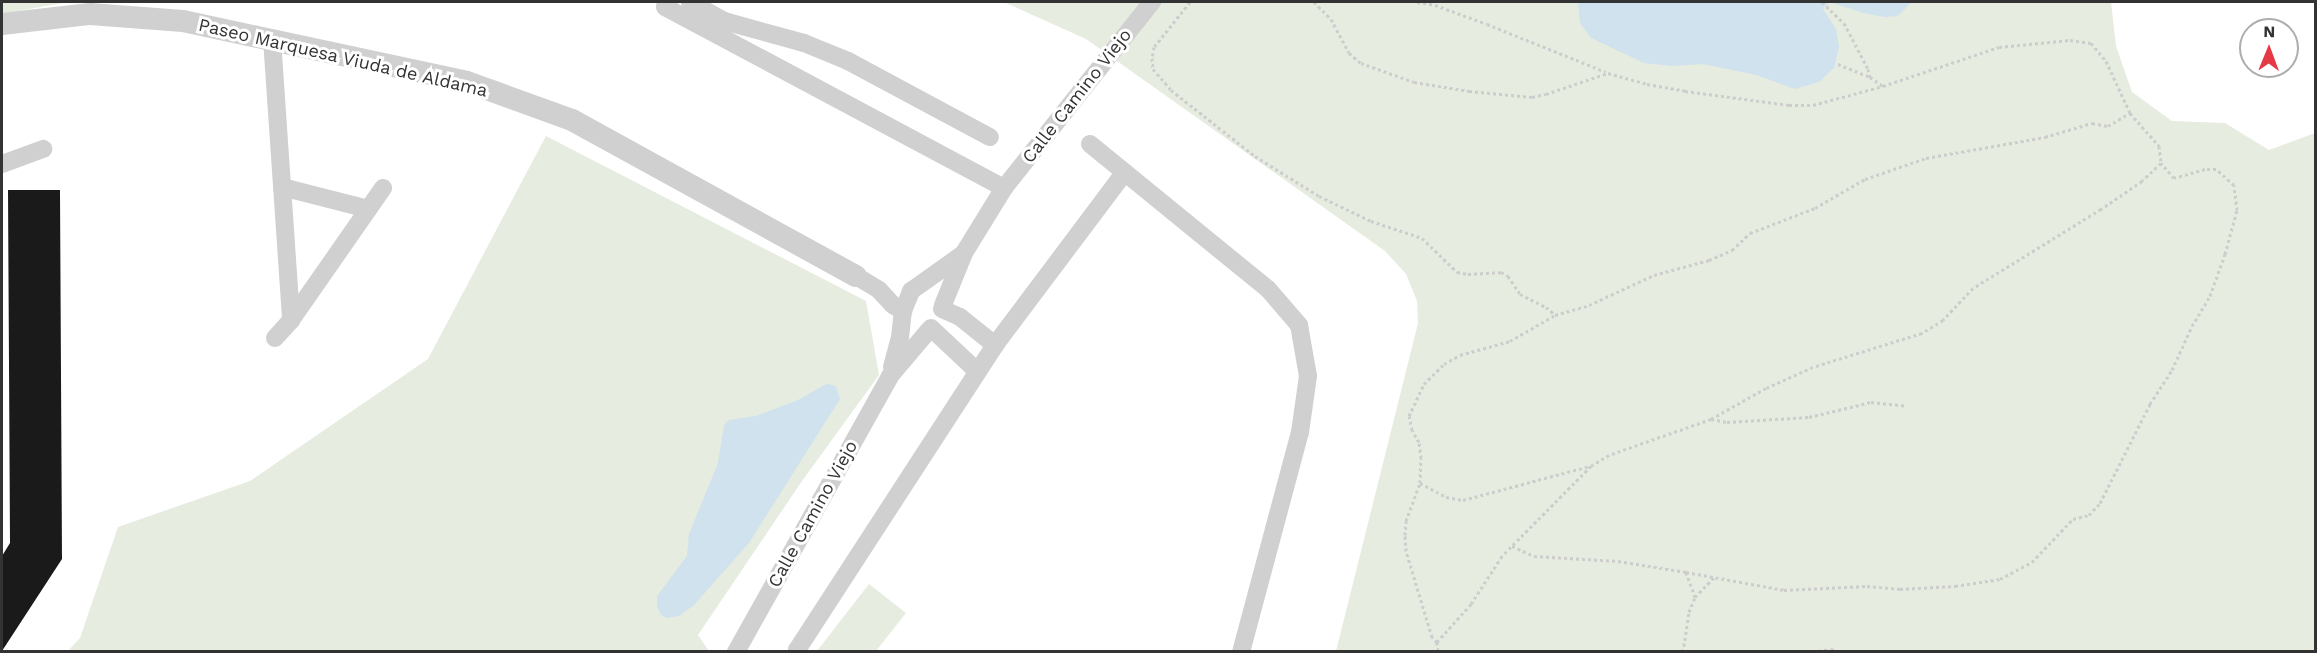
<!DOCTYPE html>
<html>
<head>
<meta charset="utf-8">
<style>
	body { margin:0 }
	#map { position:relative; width:2317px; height:653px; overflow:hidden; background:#fff; font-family:"Work Sans",sans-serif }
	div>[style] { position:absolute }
	.green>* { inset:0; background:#e6ecdf }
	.water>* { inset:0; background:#cfe2ee }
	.building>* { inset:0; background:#1a1a1a }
	.path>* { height:3px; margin-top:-1.5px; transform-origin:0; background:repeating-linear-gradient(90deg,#cdcdcd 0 3px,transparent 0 6px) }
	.minor>* { height:18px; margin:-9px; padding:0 9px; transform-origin:9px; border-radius:9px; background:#d0d0d0 }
	.tertiary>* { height:22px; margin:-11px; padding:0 11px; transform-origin:11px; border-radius:11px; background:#d0d0d0 }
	span { translate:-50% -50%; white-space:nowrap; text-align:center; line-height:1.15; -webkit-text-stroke:6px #fff; paint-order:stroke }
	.street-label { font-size:18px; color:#333 }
	.frame { position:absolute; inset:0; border:3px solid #333; pointer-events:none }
	.north { position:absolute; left:2239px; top:18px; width:60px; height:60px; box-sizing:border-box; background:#fff; border:2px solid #adadad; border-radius:50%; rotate:1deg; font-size:16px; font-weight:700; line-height:24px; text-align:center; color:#333 }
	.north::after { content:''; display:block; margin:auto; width:21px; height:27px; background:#e63946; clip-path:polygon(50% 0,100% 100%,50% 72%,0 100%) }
</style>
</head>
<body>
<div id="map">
	<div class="green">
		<i style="clip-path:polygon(2px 2px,68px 2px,2px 14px)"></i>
		<i style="clip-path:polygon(1004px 2px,2111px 2px,2116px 46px,2132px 92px,2172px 121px,2225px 123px,2269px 150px,2315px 133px,2315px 651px,1336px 651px,1418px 323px,1417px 301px,1406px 274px,1385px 251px,1086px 39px)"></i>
		<i style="clip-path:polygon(546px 136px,866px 301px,879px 375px,802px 481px,698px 635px,709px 651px,67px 652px,80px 638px,118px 527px,250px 481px,428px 359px)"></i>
		<i style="clip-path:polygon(869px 584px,906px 613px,876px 651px,817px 651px)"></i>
	</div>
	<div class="water">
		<i style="clip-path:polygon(1578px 2px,1912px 2px,1898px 16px,1885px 17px,1863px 13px,1829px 2px,1823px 9px,1836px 29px,1839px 47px,1834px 68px,1819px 82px,1795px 89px,1756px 75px,1703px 64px,1673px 66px,1644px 63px,1591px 38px,1580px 23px)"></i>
		<i style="clip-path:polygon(826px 384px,836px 386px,840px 399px,749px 543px,694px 605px,679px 616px,667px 618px,661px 615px,657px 607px,657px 596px,687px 556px,689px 534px,718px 463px,724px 425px,729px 420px,756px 416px,798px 400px)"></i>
	</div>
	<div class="building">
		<i style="clip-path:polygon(8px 190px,60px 190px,62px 559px,2px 651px,2px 556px,10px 543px)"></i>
	</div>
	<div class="path">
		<i style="left:1190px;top:2px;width:58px;rotate:128.7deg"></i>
		<i style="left:1154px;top:47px;width:11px;rotate:100deg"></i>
		<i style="left:1152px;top:58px;width:11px;rotate:85deg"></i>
		<i style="left:1153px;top:69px;width:28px;rotate:49deg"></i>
		<i style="left:1171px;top:90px;width:107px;rotate:38.2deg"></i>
		<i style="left:1255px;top:156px;width:75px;rotate:32deg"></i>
		<i style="left:1319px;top:196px;width:58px;rotate:25.7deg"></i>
		<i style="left:1371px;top:221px;width:54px;rotate:18.4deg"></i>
		<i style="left:1422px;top:238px;width:49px;rotate:44.2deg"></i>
		<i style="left:1457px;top:272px;width:11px;rotate:10deg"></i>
		<i style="left:1468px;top:274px;width:33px;rotate:-3deg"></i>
		<i style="left:1501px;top:272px;width:8px;rotate:30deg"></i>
		<i style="left:1508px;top:276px;width:22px;rotate:56deg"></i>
		<i style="left:1520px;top:294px;width:29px;rotate:27deg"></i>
		<i style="left:1546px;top:307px;width:11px;rotate:41deg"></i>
		<i style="left:1314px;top:2px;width:24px;rotate:45deg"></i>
		<i style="left:1331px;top:19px;width:38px;rotate:62deg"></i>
		<i style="left:1349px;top:53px;width:16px;rotate:40deg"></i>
		<i style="left:1361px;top:63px;width:56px;rotate:19.7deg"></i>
		<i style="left:1414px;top:82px;width:56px;rotate:9.3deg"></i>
		<i style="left:1469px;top:91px;width:63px;rotate:5.4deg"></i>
		<i style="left:1532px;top:97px;width:14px;rotate:-12deg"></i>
		<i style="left:1546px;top:94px;width:65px;rotate:-18.7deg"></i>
		<i style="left:1608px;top:73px;width:41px;rotate:15.8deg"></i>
		<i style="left:1647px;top:84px;width:39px;rotate:10deg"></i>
		<i style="left:1685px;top:91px;width:105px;rotate:7.7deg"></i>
		<i style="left:1789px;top:105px;width:24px"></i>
		<i style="left:1813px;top:105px;width:73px;rotate:-15.2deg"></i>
		<i style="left:1883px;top:86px;width:122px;rotate:-18.6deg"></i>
		<i style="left:1999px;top:47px;width:71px;rotate:-5.6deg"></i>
		<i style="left:2070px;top:40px;width:21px;rotate:8deg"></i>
		<i style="left:2091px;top:43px;width:23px;rotate:50deg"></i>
		<i style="left:2106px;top:61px;width:57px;rotate:65.2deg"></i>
		<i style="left:2130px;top:113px;width:44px;rotate:48.7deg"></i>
		<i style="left:2159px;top:146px;width:17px;rotate:83deg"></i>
		<i style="left:1417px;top:2px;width:18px;rotate:9deg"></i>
		<i style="left:1435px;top:5px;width:55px;rotate:20.1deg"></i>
		<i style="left:1487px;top:24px;width:128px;rotate:22deg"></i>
		<i style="left:1822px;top:2px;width:30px;rotate:44deg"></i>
		<i style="left:1844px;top:23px;width:52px;rotate:62.4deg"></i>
		<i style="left:1868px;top:69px;width:8px;rotate:76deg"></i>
		<i style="left:1838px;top:64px;width:35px;rotate:22deg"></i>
		<i style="left:1870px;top:77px;width:16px;rotate:35deg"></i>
		<i style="left:1711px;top:419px;width:16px;rotate:11deg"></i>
		<i style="left:1727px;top:422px;width:82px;rotate:-3.5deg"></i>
		<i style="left:1809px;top:417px;width:64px;rotate:-13.6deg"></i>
		<i style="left:1871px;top:402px;width:36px;rotate:6deg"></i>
		<i style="left:1420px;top:483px;width:30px;rotate:28deg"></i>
		<i style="left:1446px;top:497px;width:17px;rotate:10deg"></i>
		<i style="left:1463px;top:500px;width:131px;rotate:-15deg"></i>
		<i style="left:1512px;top:546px;width:24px;rotate:24deg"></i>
		<i style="left:1534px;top:556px;width:84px;rotate:3.4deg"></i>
		<i style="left:1618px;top:561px;width:69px;rotate:9.2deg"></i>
		<i style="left:1686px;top:572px;width:27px;rotate:70deg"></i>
		<i style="left:1686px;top:572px;width:100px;rotate:10.4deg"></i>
		<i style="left:1784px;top:590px;width:83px;rotate:-2.8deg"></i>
		<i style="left:1867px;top:586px;width:33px;rotate:5deg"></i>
		<i style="left:1900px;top:589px;width:55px;rotate:-3.1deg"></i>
		<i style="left:1955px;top:586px;width:46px;rotate:-8.8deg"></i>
		<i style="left:2000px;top:579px;width:36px;rotate:-28deg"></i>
		<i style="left:2032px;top:562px;width:59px;rotate:-46.4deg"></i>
		<i style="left:2073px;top:519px;width:16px;rotate:-14deg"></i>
		<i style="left:2089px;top:515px;width:16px;rotate:-47deg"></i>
		<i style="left:2100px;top:503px;width:111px;rotate:-63.2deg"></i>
		<i style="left:2150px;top:404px;width:40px;rotate:-57.1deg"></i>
		<i style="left:2172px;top:370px;width:48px;rotate:-65.6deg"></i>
		<i style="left:2192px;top:326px;width:35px;rotate:-59deg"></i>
		<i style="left:2210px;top:296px;width:45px;rotate:-70.3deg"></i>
		<i style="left:2225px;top:254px;width:46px;rotate:-74.7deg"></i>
		<i style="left:2237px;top:210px;width:25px;rotate:-97deg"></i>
		<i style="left:2234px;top:185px;width:24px;rotate:-138deg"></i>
		<i style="left:2216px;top:169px;width:11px;rotate:180deg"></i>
		<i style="left:2205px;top:169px;width:32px;rotate:164deg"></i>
		<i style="left:2174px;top:178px;width:20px;rotate:-131deg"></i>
		<i style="left:2161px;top:163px;width:26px;rotate:137deg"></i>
		<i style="left:2142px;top:181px;width:50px;rotate:145.7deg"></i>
		<i style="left:2101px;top:209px;width:150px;rotate:148.3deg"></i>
		<i style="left:1973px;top:288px;width:44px;rotate:133.2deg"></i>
		<i style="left:1943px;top:320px;width:25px;rotate:148deg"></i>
		<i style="left:1922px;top:333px;width:114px;rotate:162.7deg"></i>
		<i style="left:1813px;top:367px;width:51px;rotate:155.9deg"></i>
		<i style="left:1766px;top:388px;width:63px;rotate:150.6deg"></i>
		<i style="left:1711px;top:419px;width:108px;rotate:160.6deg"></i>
		<i style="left:1609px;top:455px;width:21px;rotate:149deg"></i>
		<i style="left:1591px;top:466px;width:127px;rotate:134.7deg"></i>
		<i style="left:1502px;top:556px;width:57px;rotate:122.9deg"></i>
		<i style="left:1471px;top:604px;width:51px;rotate:131.8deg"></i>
		<i style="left:1437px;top:642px;width:7px;rotate:-135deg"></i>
		<i style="left:1432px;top:637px;width:90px;rotate:-106.8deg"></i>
		<i style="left:1406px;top:551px;width:16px;rotate:-94deg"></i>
		<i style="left:1405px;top:535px;width:14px;rotate:-86deg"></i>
		<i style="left:1406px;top:521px;width:40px;rotate:-69.8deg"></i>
		<i style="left:1420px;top:483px;width:25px;rotate:-88deg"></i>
		<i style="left:1421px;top:458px;width:16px;rotate:-97deg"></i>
		<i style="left:1419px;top:442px;width:14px;rotate:-120deg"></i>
		<i style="left:1412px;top:430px;width:14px;rotate:-102deg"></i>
		<i style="left:1409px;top:416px;width:35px;rotate:-65deg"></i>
		<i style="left:1424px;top:384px;width:28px;rotate:-45deg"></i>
		<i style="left:1444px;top:364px;width:18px;rotate:-29deg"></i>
		<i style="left:1460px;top:355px;width:52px;rotate:-15.6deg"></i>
		<i style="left:1510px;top:341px;width:52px;rotate:-30deg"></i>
		<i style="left:1555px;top:315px;width:35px;rotate:-16deg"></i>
		<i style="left:1589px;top:305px;width:72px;rotate:-24.8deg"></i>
		<i style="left:1654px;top:275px;width:57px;rotate:-15.3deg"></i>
		<i style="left:1709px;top:260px;width:25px;rotate:-23deg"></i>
		<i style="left:1732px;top:250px;width:25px;rotate:-43deg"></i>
		<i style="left:1750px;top:233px;width:70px;rotate:-21deg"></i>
		<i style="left:1815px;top:208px;width:58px;rotate:-30.1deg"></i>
		<i style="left:1865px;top:179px;width:65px;rotate:-19deg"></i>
		<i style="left:1926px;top:158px;width:121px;rotate:-10deg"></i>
		<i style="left:2045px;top:137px;width:49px;rotate:-16.6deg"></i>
		<i style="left:2092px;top:123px;width:16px;rotate:11deg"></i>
		<i style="left:2108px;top:126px;width:26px;rotate:-31deg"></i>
		<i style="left:1437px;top:642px;width:10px;rotate:84deg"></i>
		<i style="left:1683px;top:652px;width:40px;rotate:-81.5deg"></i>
		<i style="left:1689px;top:612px;width:16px;rotate:-68deg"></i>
		<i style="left:1695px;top:597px;width:28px;rotate:-46deg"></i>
		<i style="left:1812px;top:652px;width:19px;rotate:-9deg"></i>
		<i style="left:1831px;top:649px;width:10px;rotate:17deg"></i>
	</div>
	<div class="minor">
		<i style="left:669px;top:2px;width:6px;rotate:129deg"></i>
		<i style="left:665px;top:7px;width:384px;rotate:28.1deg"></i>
		<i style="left:690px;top:2px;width:39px;rotate:29deg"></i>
		<i style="left:724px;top:21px;width:83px;rotate:15.4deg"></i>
		<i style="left:804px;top:43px;width:48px;rotate:22.2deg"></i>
		<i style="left:848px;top:61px;width:161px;rotate:28.2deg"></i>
		<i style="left:272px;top:39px;width:282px;rotate:86.1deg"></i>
		<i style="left:291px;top:320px;width:161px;rotate:-55.1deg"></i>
		<i style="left:1090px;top:144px;width:230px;rotate:39.2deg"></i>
		<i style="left:1268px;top:289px;width:48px;rotate:49.3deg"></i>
		<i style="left:1299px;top:325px;width:52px;rotate:80deg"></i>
		<i style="left:1308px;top:376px;width:57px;rotate:98.1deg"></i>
		<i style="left:1300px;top:432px;width:228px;rotate:105deg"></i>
		<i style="left:2px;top:164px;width:44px;rotate:-20.1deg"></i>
		<i style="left:282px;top:187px;width:89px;rotate:14.3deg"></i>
		<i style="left:856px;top:276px;width:27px;rotate:31deg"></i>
		<i style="left:879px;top:290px;width:21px;rotate:47deg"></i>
		<i style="left:893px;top:305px;width:12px;rotate:31deg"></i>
		<i style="left:943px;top:305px;width:56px;rotate:-68deg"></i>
		<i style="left:964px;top:253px;width:76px;rotate:-58.4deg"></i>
		<i style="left:1004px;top:188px;width:238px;rotate:-51.5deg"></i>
		<i style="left:942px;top:309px;width:20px;rotate:24deg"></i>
		<i style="left:960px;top:317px;width:45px;rotate:38.7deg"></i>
		<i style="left:931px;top:328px;width:64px;rotate:43.1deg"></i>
		<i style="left:275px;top:338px;width:24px;rotate:-48deg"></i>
		<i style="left:892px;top:367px;width:30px;rotate:-75deg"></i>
		<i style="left:900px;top:338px;width:27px;rotate:-84deg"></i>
		<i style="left:903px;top:311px;width:22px;rotate:-68deg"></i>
		<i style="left:911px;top:291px;width:64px;rotate:-35.4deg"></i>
		<i style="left:736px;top:652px;width:316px;rotate:-60.8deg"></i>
		<i style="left:890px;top:376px;width:60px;rotate:-49.7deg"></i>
		<i style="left:799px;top:652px;width:3px;rotate:-135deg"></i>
		<i style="left:797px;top:650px;width:364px;rotate:-57deg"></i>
		<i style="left:995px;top:345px;width:216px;rotate:-53.1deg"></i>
	</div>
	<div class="tertiary">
		<i style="left:2px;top:24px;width:89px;rotate:-6.5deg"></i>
		<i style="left:90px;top:14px;width:93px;rotate:4.3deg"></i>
		<i style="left:183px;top:21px;width:290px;rotate:12.1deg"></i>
		<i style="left:467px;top:82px;width:112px;rotate:19.9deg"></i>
		<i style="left:572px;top:120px;width:324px;rotate:28.8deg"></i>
	</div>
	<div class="street-label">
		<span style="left:343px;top:58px;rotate:13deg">Paseo Marquesa Viuda de Aldama</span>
		<span style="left:1077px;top:96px;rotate:-52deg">Calle Camino Viejo</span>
		<span style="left:813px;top:514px;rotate:-61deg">Calle Camino Viejo</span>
	</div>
	<div class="frame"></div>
	<div class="north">N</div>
</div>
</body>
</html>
